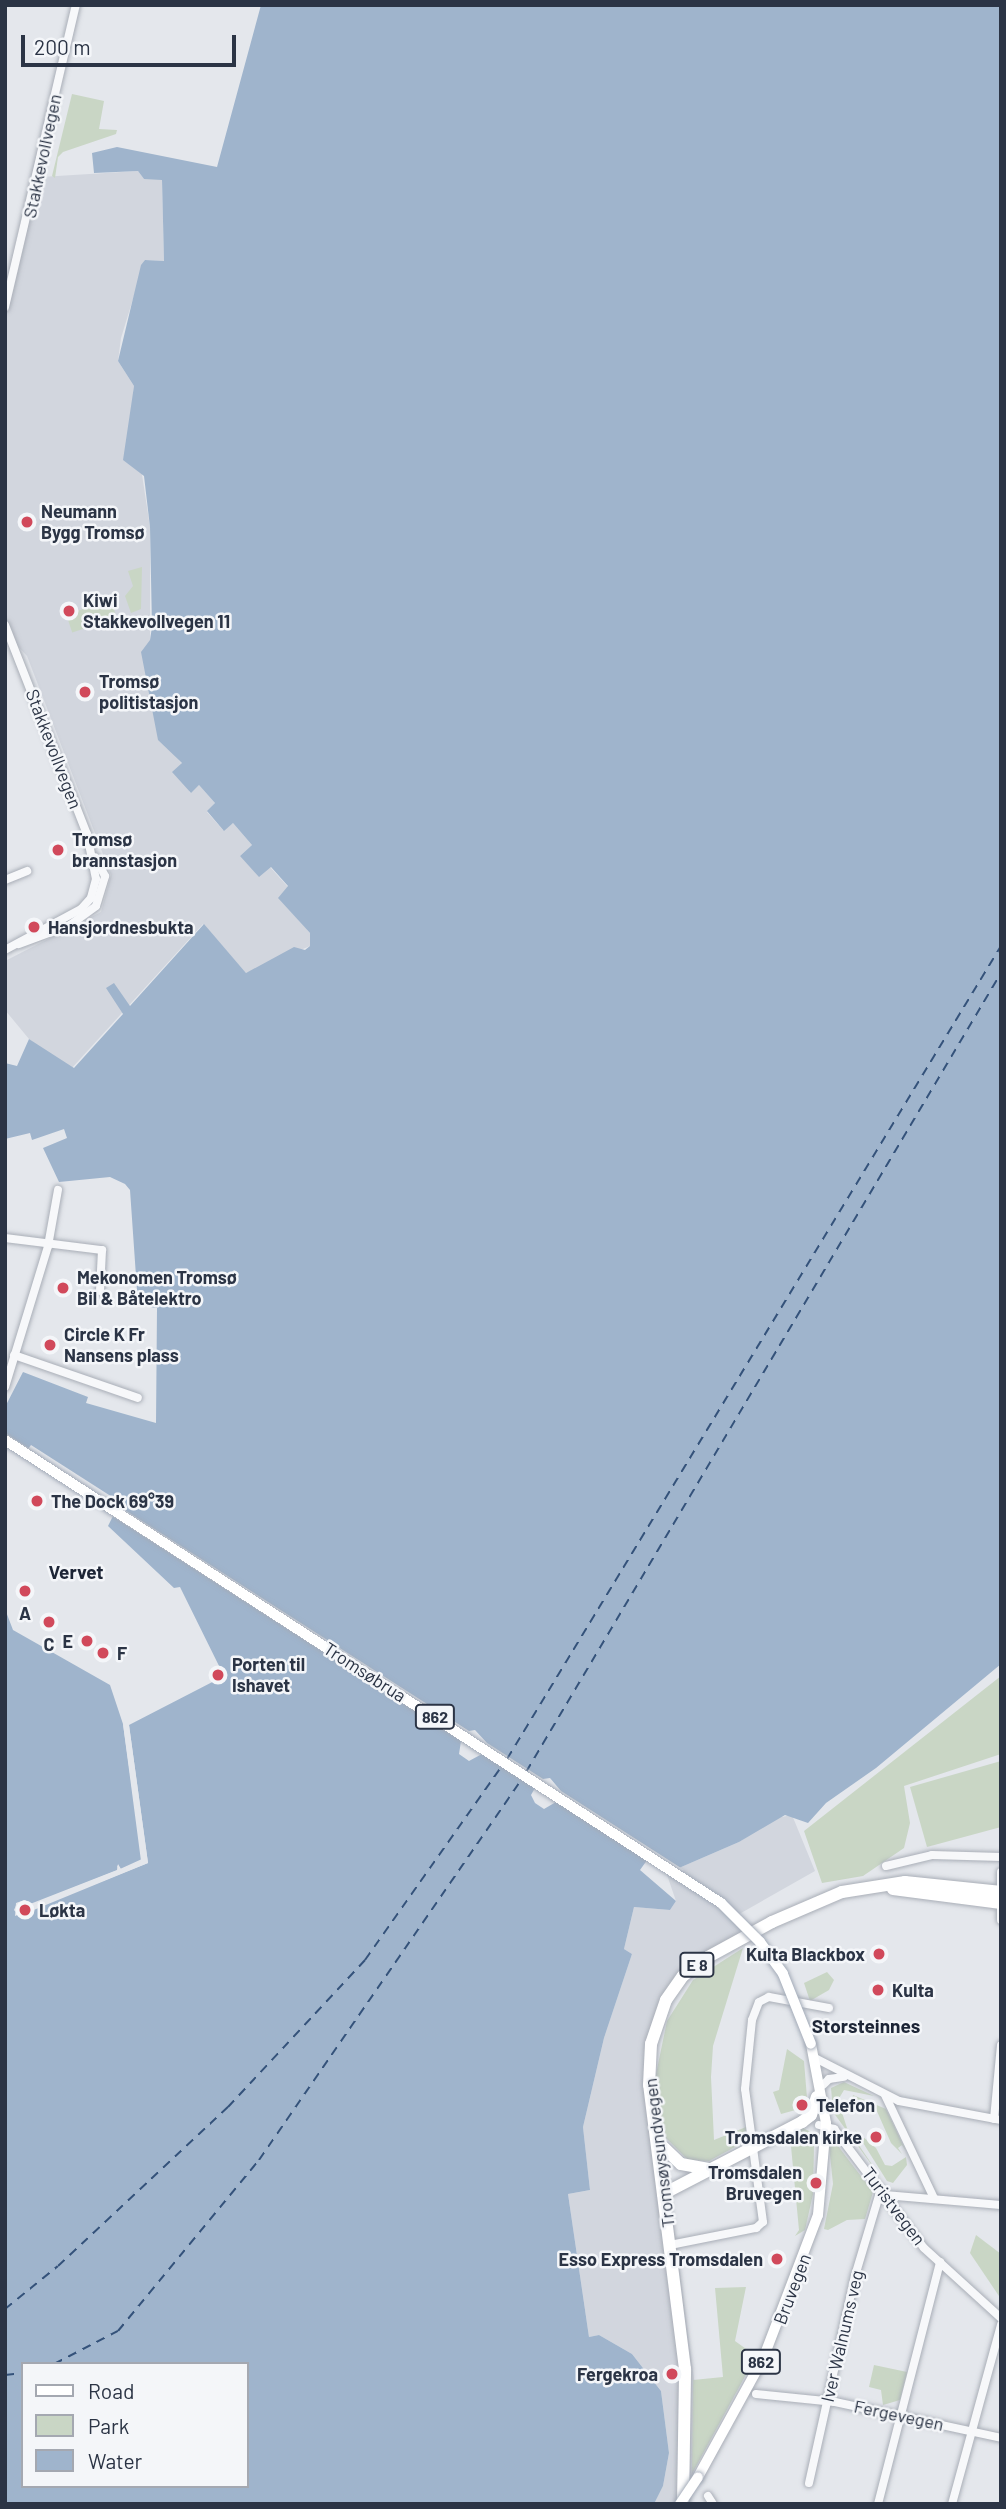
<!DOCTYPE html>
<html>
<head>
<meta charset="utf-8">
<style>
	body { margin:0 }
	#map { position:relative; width:1006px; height:2509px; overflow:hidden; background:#e4e7ec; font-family:Barlow,sans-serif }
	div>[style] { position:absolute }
	.built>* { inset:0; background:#d2d6de }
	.green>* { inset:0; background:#c9d6c5; transform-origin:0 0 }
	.water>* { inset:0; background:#9fb4cc }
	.pier>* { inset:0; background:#e4e7ec }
	.ferry>* { height:2px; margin-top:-1px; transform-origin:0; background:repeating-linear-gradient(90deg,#34527a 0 9px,transparent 0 16px) }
	.roads { filter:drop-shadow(0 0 2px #a9aeb7) drop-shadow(0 0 2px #a9aeb7) }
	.minor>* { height:8px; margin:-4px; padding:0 4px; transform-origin:4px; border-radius:4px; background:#f7f8fa }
	.major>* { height:10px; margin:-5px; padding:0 5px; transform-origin:5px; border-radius:5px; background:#fff }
	.highway>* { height:12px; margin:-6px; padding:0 6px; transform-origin:6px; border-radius:6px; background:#fff }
	.bridges { filter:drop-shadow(0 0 2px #a3abb8) drop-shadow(0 0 2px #a3abb8) }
	.major-bridge>* { height:10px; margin:-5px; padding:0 5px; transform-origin:5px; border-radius:5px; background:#fff }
	.dots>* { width:19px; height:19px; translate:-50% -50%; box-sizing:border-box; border:4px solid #f4f6f9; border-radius:50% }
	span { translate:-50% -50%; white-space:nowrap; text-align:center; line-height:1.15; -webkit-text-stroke:5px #f4f6f9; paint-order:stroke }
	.shield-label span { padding:2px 5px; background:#f4f6f9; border:2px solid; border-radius:5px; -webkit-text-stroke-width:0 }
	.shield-label { font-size:16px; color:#2b3445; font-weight:700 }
	.street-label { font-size:18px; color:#2b3445 }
	.poi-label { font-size:18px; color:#2b3445; font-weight:700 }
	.left { translate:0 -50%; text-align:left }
	.right { translate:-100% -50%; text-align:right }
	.neighbourhood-label { font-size:19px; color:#1d2536; font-weight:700 }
	.frame { position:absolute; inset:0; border:7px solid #2b3445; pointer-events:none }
	.legend { position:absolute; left:21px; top:2362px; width:228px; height:126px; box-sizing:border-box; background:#f4f6f9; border:2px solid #a4a8b1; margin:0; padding:9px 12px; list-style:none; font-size:21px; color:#2b3445 }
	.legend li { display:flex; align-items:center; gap:14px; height:35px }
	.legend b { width:35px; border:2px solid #a4a8b1 }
	.scale { position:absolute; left:21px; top:35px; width:215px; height:32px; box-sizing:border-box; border:4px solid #2b3445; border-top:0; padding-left:9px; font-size:21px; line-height:24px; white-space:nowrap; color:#2b3445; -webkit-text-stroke:5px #f4f6f9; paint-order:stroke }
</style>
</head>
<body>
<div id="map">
	<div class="built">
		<i style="clip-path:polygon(77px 5px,41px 177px,138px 171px,144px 179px,162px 179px,164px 261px,145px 260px,121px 338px,118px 361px,134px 386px,132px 409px,150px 527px,150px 640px,164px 742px,182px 764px,190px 793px,199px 785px,215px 803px,207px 812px,223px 830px,233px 823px,252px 845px,240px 856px,270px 867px,288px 887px,279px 898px,310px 933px,310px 946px,246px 973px,203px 924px,71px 1069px,29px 1039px,5px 1010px,5px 961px,101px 912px,111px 875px,27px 656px,11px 639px,5px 615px,5px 301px,43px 126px)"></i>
		<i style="clip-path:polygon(792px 1815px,815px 1871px,734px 1917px,752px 1933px,691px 1962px,658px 2011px,655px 2079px,696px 2394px,693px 2468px,677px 2504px,654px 2504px,663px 2486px,669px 2453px,661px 2391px,632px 2354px,599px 2335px,589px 2337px,568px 2194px,590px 2190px,583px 2127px,604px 2038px,632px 1954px,624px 1949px,634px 1907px,670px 1910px,676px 1901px,667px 1875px,672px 1871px,739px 1842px,776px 1818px)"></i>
	</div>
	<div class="green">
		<i style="clip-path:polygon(72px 94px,104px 101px,99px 129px,117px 130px,116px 134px,63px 152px,58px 157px,55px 178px,52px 176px)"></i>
		<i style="clip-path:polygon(142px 567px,141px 609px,131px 613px,125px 596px,133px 586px,128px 571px)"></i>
		<i style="left:111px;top:600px;width:19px;height:47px;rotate:72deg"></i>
		<i style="clip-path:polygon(1001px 1676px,1001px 1754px,904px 1786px,910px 1823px,904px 1848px,863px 1876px,822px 1883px,804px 1831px)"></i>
		<i style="clip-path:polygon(1001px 1761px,1001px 1827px,927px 1847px,910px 1787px)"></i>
		<i style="clip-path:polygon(743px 1948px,713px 2046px,711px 2077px,714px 2140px,746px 2127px,746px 2141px,709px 2161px,688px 2160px,664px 2136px,655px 2079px,667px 2021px,693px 1980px)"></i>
		<i style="clip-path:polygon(827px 1972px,834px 1980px,829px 1990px,810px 2001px,804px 1983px)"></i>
		<i style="clip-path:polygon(787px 2049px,804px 2061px,807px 2098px,803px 2108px,781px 2114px,773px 2092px,779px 2090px)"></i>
		<i style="clip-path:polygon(844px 2082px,874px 2096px,844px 2090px,838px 2100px,847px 2128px,882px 2179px,833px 2112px,831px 2088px)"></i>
		<i style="clip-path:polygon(853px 2095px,886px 2109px,906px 2151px,902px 2145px,898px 2148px,902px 2154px,891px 2143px,876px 2109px,852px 2099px)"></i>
		<i style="clip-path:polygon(803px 2128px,811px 2132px,814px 2146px,813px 2194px,805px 2230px,795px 2236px,799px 2230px,790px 2136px)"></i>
		<i style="clip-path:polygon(855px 2130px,876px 2148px,885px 2165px,892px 2166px,906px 2157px,907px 2165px,893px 2183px,887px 2181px)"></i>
		<i style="clip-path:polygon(835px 2142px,873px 2192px,865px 2219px,847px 2220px,828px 2230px,824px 2229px,833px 2184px,829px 2145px)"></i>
		<i style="clip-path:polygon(976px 2235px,1001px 2254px,1001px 2299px,970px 2253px)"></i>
		<i style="clip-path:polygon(746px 2287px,735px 2341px,756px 2356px,692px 2474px,693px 2380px,723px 2377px,715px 2288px)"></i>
		<i style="clip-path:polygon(874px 2365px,907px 2372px,900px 2400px,883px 2405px,881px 2390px,869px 2387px)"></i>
	</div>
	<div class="water">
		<i style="clip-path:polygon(evenodd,261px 5px,1001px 5px,1001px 1664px,876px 1768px,826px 1803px,808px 1823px,785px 1815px,739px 1842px,672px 1871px,650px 1856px,640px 1870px,676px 1901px,670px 1910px,634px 1907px,624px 1949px,632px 1954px,604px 2038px,583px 2127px,590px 2190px,568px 2194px,589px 2337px,599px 2335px,632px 2354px,661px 2391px,669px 2453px,663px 2486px,654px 2504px,5px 2504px,5px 1609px,13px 1630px,110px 1685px,123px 1724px,142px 1859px,120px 1869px,117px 1865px,118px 1870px,30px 1905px,24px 1900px,17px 1903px,14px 1910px,19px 1916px,148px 1863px,129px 1725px,224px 1676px,180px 1587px,174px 1588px,108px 1526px,120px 1502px,31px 1445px,23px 1456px,5px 1443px,5px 1407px,23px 1372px,88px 1397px,86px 1403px,156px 1423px,157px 1308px,138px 1305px,130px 1190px,125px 1184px,110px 1177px,59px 1182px,43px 1148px,67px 1138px,64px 1129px,32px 1140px,30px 1133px,5px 1139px,5px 1063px,17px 1066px,29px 1039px,74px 1068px,123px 1014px,106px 988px,114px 983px,130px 1006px,204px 924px,246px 973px,294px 947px,305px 950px,310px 946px,310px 933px,278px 898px,288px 886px,271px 867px,259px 877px,240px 856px,252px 845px,233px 823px,224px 831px,207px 811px,215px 803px,199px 785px,191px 793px,172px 772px,182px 763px,158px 740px,141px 652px,150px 640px,152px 627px,150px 527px,144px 476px,123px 460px,134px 386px,118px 361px,141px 265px,145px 260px,164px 261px,162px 180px,144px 179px,138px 171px,94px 173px,92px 153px,117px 147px,217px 167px,261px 5px,23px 2364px,247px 2364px,247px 2486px,23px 2486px,23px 2364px)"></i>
	</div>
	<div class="pier">
		<i style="clip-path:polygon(5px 1433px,469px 1731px,475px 1730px,487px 1743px,543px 1779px,550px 1778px,561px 1791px,684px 1870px,673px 1874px,556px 1802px,544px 1809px,535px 1803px,531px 1795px,535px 1788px,482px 1754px,469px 1761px,459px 1754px,461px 1741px,109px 1514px,115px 1504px,31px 1450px,25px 1459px,5px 1447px)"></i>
		<i style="clip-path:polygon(123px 1724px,129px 1725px,148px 1863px,15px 1916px,16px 1903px,25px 1900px,30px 1904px,117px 1870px,118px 1864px,121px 1869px,141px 1861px)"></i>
	</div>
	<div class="ferry">
		<i style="left:507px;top:1759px;width:951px;rotate:-58.72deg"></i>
		<i style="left:526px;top:1772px;width:930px;rotate:-59.27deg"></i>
		<i style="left:5px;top:2309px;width:68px;rotate:-39.1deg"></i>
		<i style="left:58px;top:2266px;width:233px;rotate:-43.1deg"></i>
		<i style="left:228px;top:2107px;width:201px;rotate:-47deg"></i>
		<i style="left:365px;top:1960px;width:237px;rotate:-54.8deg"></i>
		<i style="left:54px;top:2364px;width:72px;rotate:-27.3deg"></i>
		<i style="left:118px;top:2331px;width:222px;rotate:-50.5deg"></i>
		<i style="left:259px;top:2160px;width:462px;rotate:-55.4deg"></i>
		<i style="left:5px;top:2375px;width:18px;rotate:-6deg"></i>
	</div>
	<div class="roads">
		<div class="minor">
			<i style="left:5px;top:307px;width:310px;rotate:-76.8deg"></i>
			<i style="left:5px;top:625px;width:225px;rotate:68.6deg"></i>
			<i style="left:87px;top:834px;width:46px;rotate:78.7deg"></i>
			<i style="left:96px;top:879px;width:20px;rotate:105deg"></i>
			<i style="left:91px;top:898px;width:15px;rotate:132deg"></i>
			<i style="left:81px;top:909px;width:86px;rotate:151.7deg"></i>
			<i style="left:5px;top:880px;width:24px;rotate:-22deg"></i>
			<i style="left:19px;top:944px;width:54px;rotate:-20.4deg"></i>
			<i style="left:70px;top:925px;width:32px;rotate:-36deg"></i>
			<i style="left:96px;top:906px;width:31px;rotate:-73deg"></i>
			<i style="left:105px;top:876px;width:21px;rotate:-118deg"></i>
			<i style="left:5px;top:1238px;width:98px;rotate:7.1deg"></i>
			<i style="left:102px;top:1250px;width:41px;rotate:92.8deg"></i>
			<i style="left:14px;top:1355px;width:131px;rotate:19.1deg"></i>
			<i style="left:5px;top:1387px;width:147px;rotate:-73deg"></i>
			<i style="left:48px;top:1246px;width:57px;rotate:-79.9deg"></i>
			<i style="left:886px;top:1866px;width:47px;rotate:-13.4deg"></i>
			<i style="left:932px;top:1855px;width:69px;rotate:1.7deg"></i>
			<i style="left:1001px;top:1872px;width:48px;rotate:90deg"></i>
			<i style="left:815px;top:2058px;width:94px;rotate:27.1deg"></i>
			<i style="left:899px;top:2101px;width:104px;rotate:10.6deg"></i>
			<i style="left:823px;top:2085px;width:8px;rotate:-45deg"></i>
			<i style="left:829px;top:2079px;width:15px;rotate:-8deg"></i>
			<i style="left:885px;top:2095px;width:114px;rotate:64.6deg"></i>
			<i style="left:994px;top:2119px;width:74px;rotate:-84.6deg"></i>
			<i style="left:819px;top:2125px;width:16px;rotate:15deg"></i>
			<i style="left:834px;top:2129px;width:149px;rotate:52.9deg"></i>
			<i style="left:924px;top:2248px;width:104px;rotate:42.3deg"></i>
			<i style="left:885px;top:2195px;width:116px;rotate:4.9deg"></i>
			<i style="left:670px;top:2245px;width:88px;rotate:-11.2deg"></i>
			<i style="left:756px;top:2228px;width:9px;rotate:-41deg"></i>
			<i style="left:763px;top:2222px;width:134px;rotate:-97.7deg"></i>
			<i style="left:745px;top:2089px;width:69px;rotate:-84.2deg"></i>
			<i style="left:752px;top:2020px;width:19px;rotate:-69deg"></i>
			<i style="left:759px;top:2002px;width:11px;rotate:-27deg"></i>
			<i style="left:769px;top:1997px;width:61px;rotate:10.4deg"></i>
			<i style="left:756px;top:2394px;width:79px;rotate:5.8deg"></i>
			<i style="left:835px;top:2402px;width:170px;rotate:12.2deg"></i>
			<i style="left:809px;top:2483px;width:212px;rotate:-77.5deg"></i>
			<i style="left:855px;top:2276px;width:91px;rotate:-73.4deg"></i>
			<i style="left:708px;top:2496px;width:9px;rotate:58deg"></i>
			<i style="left:878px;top:2504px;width:250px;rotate:-75.6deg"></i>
			<i style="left:952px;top:2504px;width:186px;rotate:-74.7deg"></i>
		</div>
		<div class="major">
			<i style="left:698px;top:2477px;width:135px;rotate:-61.2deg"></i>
			<i style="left:763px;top:2359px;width:154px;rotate:-69.1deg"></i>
			<i style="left:818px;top:2215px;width:92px;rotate:-85deg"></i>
			<i style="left:826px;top:2123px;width:80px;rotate:-100.8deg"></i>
		</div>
		<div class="highway">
			<i style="left:893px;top:1889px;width:109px;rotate:7.4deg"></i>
			<i style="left:657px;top:2141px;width:33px;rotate:44deg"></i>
			<i style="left:681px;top:2164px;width:28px;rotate:10deg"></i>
			<i style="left:663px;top:2194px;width:157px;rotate:-27.4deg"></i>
			<i style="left:802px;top:2122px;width:11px;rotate:-38deg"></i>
			<i style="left:811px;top:2115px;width:19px;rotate:-72deg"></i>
			<i style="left:683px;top:2503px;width:134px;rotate:-89.1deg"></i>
			<i style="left:685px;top:2369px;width:286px;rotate:-97.2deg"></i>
			<i style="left:649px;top:2085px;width:41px;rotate:-87.2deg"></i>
			<i style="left:651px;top:2044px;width:46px;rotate:-71.2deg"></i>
			<i style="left:666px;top:2000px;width:29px;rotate:-55deg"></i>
			<i style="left:683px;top:1976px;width:31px;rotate:-37deg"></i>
			<i style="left:708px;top:1957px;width:73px;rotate:-28.7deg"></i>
			<i style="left:772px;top:1922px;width:76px;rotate:-23.2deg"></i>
			<i style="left:842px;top:1892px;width:64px;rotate:-9deg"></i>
			<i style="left:905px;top:1882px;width:97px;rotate:5.9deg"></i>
		</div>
	</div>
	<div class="bridges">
		<div class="major-bridge">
			<i style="left:5px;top:1440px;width:853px;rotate:32.89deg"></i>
			<i style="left:721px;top:1903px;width:55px;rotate:45deg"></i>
			<i style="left:760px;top:1942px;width:39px;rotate:54deg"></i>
			<i style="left:783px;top:1974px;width:75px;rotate:68.2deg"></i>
			<i style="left:680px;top:2504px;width:32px;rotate:-56deg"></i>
		</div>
	</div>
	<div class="dots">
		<i style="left:27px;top:522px;background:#d1495b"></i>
		<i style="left:69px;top:611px;background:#d1495b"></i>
		<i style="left:85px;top:692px;background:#d1495b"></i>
		<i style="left:58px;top:850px;background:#d1495b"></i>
		<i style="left:34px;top:927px;background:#d1495b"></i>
		<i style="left:63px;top:1288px;background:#d1495b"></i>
		<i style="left:50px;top:1345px;background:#d1495b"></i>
		<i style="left:37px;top:1501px;background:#d1495b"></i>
		<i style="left:25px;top:1591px;background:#d1495b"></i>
		<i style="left:49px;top:1622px;background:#d1495b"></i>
		<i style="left:87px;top:1641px;background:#d1495b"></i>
		<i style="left:103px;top:1653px;background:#d1495b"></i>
		<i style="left:218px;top:1675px;background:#d1495b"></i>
		<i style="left:25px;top:1910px;background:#d1495b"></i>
		<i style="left:879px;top:1954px;background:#d1495b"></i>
		<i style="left:878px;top:1990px;background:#d1495b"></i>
		<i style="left:802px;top:2105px;background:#d1495b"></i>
		<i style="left:876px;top:2137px;background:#d1495b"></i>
		<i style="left:816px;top:2183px;background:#d1495b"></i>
		<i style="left:777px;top:2259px;background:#d1495b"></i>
		<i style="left:672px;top:2374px;background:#d1495b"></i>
	</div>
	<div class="shield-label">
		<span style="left:435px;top:1717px">862</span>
		<span style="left:697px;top:1965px">E 8</span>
		<span style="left:761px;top:2362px">862</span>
	</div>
	<div class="street-label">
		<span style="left:42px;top:156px;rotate:-78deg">Stakkevollvegen</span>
		<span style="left:54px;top:749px;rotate:69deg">Stakkevollvegen</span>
		<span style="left:365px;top:1672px;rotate:33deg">Tromsøbrua</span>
		<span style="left:659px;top:2153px;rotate:-97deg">Tromsøysundvegen</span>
		<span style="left:894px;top:2206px;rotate:53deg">Turistvegen</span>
		<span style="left:792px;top:2289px;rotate:-69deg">Bruvegen</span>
		<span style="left:842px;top:2336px;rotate:-77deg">Iver Walnums veg</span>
		<span style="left:899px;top:2415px;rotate:12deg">Fergevegen</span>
	</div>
	<div class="poi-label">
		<span class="left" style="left:41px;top:522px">Neumann<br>Bygg Tromsø</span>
		<span class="left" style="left:83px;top:611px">Kiwi<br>Stakkevollvegen 11</span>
		<span class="left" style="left:99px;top:692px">Tromsø<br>politistasjon</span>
		<span class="left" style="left:72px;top:850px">Tromsø<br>brannstasjon</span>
		<span class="left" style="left:48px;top:927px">Hansjordnesbukta</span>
		<span class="left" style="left:77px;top:1288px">Mekonomen Tromsø<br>Bil &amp; Båtelektro</span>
		<span class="left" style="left:64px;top:1345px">Circle K Fr<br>Nansens plass</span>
		<span class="left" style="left:51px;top:1501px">The Dock 69°39</span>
		<span style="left:25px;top:1613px">A</span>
		<span class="right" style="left:73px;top:1641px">E</span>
		<span style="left:49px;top:1644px">C</span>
		<span class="left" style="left:117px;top:1653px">F</span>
		<span class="left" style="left:232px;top:1675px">Porten til<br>Ishavet</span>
		<span class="left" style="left:39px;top:1910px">Løkta</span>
		<span class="right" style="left:865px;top:1954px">Kulta Blackbox</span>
		<span class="left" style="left:892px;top:1990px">Kulta</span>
		<span class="left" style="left:816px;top:2105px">Telefon</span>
		<span class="right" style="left:862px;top:2137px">Tromsdalen kirke</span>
		<span class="right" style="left:802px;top:2183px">Tromsdalen<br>Bruvegen</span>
		<span class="right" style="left:763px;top:2259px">Esso Express Tromsdalen</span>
		<span class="right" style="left:658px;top:2374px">Fergekroa</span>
	</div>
	<div class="neighbourhood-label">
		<span style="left:76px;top:1572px">Vervet</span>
		<span style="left:866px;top:2026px">Storsteinnes</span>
	</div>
	<div class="frame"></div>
	<ul class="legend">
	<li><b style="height:9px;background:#fff"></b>Road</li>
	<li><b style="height:19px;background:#c9d6c5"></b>Park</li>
	<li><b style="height:19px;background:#9fb4cc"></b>Water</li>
	</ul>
	<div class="scale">200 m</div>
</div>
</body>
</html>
